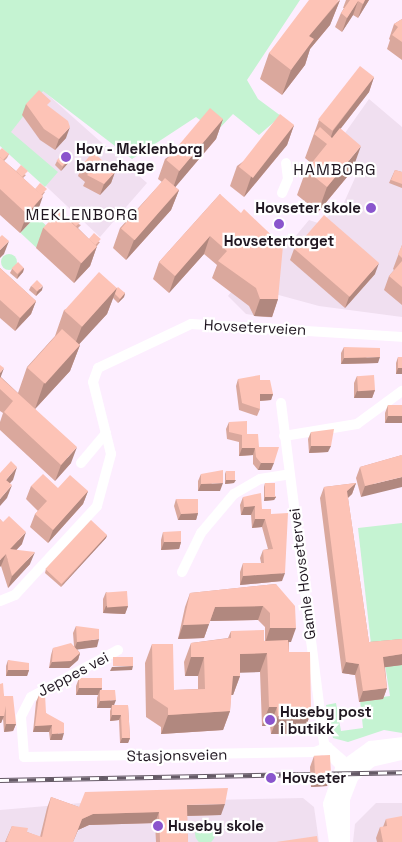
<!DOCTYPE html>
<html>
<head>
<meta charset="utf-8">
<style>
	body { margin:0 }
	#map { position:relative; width:402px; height:842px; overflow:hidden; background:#fdeeff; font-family:"Space Grotesk",sans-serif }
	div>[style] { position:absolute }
	.education>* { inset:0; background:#f0dff0 }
	.green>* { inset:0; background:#c5f3d2; transform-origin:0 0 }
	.round { border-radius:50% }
	.street>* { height:10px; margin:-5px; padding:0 5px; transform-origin:5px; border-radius:5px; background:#fff }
	.secondary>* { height:14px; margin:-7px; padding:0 7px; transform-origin:7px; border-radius:7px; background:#fff }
	.rail>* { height:5px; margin-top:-2.5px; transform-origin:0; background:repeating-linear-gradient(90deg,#fff 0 9px,#655a66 0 18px); box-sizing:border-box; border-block:1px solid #655a66 }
	.wall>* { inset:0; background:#daa89d }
	.shaded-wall>* { inset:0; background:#b1887f }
	.building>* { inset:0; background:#fdc3b6; transform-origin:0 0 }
	.dots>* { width:14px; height:14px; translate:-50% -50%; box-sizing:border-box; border:2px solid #fff; border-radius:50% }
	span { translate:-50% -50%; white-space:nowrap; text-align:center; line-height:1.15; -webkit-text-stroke:4.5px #fff; paint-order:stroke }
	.poi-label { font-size:15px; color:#201721; font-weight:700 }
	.left { translate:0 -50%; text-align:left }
	.right { translate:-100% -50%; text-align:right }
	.street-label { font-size:15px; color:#201721 }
	.neighbourhood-label { font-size:16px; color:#201721; letter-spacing:1px }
</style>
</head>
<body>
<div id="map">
	<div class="education">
		<i style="clip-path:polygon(38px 86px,147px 183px,100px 237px,0 143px,0 126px)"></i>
		<i style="clip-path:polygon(369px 99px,402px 127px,402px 317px,319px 306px,275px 294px,272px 318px,246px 314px,228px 296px,235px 287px,276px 246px,289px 244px,309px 220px,318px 223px,342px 207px,359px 169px,333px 150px)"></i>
		<i style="clip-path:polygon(303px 798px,314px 807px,319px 842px,0 842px,0 810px,81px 803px)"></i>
		<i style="clip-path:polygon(376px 803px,402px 803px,402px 842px,353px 842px,355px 824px)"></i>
	</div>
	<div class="green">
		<i style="clip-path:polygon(0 0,300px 0,247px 80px,258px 99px,281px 116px,259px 135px,233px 114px,216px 132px,196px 117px,132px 159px,43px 91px,11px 132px,58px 172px,45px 187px,0 146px)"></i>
		<i style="left:36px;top:216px;width:22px;height:23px;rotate:43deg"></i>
		<i class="round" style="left:1px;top:254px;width:16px;height:16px"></i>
		<i style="clip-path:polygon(402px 523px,402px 642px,371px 644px,358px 528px)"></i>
		<i style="clip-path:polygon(402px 663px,402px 733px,384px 730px,348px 742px,333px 738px,326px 705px,336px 703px,341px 731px,363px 728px,360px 700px,390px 696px,385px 665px)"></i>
		<i class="round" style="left:195px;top:824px;width:20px;height:20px"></i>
	</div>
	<div class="street">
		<i style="left:282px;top:193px;width:15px;rotate:-67deg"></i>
		<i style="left:288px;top:179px;width:16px;rotate:-97deg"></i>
		<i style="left:281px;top:403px;width:350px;rotate:82.8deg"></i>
		<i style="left:325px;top:750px;width:31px;rotate:45deg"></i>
		<i style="left:284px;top:436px;width:74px;rotate:-9.3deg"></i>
		<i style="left:357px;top:424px;width:56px;rotate:-36.3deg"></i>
		<i style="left:81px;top:463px;width:39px;rotate:-50deg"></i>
		<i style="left:182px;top:572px;width:43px;rotate:-64deg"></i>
		<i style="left:201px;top:533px;width:51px;rotate:-49.8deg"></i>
		<i style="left:234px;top:494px;width:30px;rotate:-30deg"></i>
		<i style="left:260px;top:479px;width:30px;rotate:-9deg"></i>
		<i style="left:0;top:601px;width:16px;rotate:-22deg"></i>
		<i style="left:15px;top:595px;width:121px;rotate:-47.3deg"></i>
		<i style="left:97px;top:506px;width:54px;rotate:-74.9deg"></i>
		<i style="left:111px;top:454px;width:74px;rotate:-104deg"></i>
		<i style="left:93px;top:382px;width:15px;rotate:-70deg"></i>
		<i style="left:98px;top:368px;width:103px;rotate:-25.3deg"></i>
		<i style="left:191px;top:324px;width:211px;rotate:3.5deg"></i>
		<i style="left:118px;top:650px;width:99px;rotate:151.6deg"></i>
		<i style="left:31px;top:697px;width:22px;rotate:117deg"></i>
		<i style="left:21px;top:717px;width:40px;rotate:85.7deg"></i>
		<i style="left:24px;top:757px;width:291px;rotate:-1deg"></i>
		<i style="left:315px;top:752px;width:14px;rotate:-21deg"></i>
		<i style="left:324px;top:744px;width:37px;rotate:41deg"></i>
	</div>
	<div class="secondary">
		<i style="left:336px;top:842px;width:38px;rotate:-99deg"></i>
		<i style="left:330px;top:804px;width:37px;rotate:-71deg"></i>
		<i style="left:342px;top:769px;width:36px;rotate:-36deg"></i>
		<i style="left:371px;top:748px;width:31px;rotate:-7deg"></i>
		<i style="left:343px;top:842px;width:43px;rotate:-90deg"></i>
		<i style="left:343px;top:799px;width:25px;rotate:-69deg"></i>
		<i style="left:352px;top:776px;width:25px;rotate:-40deg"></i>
		<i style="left:371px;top:760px;width:32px;rotate:-13deg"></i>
	</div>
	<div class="rail">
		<i style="left:0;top:780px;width:402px;rotate:-1.1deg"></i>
	</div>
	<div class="wall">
		<i style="clip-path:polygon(340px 0,330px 25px,310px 49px,305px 65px,282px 95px,260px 79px,269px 53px)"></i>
		<i style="clip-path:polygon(346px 0,369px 0,358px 18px,353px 15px,342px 32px,335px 27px,341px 13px,344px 8px,343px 8px)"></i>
		<i style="clip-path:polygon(402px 19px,402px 60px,387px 49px,390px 40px,389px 39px,394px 24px)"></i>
		<i style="clip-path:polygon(374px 77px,369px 92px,340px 129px,352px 171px,318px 212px,297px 195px,306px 170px,311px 163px,305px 158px,319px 120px)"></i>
		<i style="clip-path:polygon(26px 104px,49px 107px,66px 138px,55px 150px,40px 140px,22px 115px)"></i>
		<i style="clip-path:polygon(223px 119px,216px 139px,175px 187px,179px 190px,171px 210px,126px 260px,113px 248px,120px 228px,162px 182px,158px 179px,165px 159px)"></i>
		<i style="clip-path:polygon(294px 125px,287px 145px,244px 197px,230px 186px,237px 166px)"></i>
		<i style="clip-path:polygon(0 150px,9px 154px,7px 158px,4px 161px,16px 171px,26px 175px,23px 178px,35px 189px,45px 192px,42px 196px,36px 216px,20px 233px,0 215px)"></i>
		<i style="clip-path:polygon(71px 158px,70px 161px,61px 171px,55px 165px,57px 161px)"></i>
		<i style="clip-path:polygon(82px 165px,115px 172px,111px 183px,100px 195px,83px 186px,85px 182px,78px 176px)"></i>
		<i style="clip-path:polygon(395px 170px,402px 172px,402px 188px,389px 183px)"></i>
		<i style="clip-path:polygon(220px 194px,278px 299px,272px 317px,254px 316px,249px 306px,212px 278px,217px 265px,204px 254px,169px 293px,153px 279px,159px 262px)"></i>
		<i style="clip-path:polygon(70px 221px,81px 225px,78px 228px,89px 239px,100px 242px,97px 246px,90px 266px,74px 283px,36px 248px,43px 228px)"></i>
		<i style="clip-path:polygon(402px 245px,402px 305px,384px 290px,389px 276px,394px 270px,393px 269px)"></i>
		<i style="clip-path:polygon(294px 249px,375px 274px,345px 308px,290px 260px)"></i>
		<i style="clip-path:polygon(0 268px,36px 301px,31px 314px,15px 331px,0 318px)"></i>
		<i style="clip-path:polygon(24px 268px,23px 272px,17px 279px,10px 273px,12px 269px)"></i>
		<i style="clip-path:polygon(31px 286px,42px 290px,36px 296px,29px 290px)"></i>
		<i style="clip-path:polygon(117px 288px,125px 293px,124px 297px,118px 303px,113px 298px,107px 314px,79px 344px,80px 345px,70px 371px,35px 409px,71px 463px,55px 481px,0 430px,0 422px,3px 413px,0 411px,0 365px,1px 377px,18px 393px,27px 367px,55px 336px,64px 310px)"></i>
		<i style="clip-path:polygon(344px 347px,378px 363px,341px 364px,341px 353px)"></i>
		<i style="clip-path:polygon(398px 357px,402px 374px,396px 374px,396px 363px)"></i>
		<i style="clip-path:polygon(357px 376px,375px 390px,372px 398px,354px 398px,354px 383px)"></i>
		<i style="clip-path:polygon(238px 379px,260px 380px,273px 394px,271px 400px,260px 401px,260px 409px,257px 416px,239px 410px,236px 386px)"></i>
		<i style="clip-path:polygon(388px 405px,402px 405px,385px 423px,385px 413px)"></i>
		<i style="clip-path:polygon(229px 422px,247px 434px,259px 447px,271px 470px,258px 470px,253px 464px,253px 455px,239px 456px,239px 442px,227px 439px,226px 429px)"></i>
		<i style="clip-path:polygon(311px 432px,328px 452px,309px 453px,308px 439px)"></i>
		<i style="clip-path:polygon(402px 455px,361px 497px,356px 478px,360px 467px)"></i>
		<i style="clip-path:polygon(226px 471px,234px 483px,225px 484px,225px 474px)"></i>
		<i style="clip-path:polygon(201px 474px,220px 491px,198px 491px,198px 481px)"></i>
		<i style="clip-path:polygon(265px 483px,276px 497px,274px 500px,264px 501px,264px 487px)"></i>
		<i style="clip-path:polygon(356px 483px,352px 494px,348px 498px,369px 642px,402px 639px,402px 665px,385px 667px,387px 688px,383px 699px,359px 702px,355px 675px,342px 673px,320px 498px,324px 487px)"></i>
		<i style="clip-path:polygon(31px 486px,88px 491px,83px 504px,48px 543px,30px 527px,35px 514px,38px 511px,26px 499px)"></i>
		<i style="clip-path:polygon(243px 497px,262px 509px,271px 514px,282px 581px,240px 585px,240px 572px,243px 563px,261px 563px,260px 558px,263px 550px,268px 549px,262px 527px,252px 528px,251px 515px,241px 515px,240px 505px)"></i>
		<i style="clip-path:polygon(176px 499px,198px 513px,196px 520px,178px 520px,174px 506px)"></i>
		<i style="clip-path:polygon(0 519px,22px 544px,16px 550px,30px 564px,8px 588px,1px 566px)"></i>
		<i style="clip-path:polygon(163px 532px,181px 542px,179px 549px,161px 550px,161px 540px)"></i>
		<i style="clip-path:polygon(107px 535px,106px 538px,61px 587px,45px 573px,46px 569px)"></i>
		<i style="clip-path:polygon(276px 584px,291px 642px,289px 642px,289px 652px,311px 711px,305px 730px,300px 734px,271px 734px,270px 726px,262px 726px,260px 672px,240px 672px,240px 676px,233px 695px,231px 695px,230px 711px,223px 730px,161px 734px,161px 727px,146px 717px,145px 663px,152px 644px,174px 690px,198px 689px,198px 676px,185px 676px,184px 662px,191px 643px,228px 638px,231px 631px,265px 641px,265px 627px,258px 620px,210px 621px,204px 638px,178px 639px,185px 607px,190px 593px)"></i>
		<i style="clip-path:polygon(106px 592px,128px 606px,125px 614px,103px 613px,103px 599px)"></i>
		<i style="clip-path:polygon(76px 626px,97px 647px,77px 649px,80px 653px,78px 660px,69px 668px,49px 668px,51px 655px,53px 648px,74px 646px,73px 633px)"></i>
		<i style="clip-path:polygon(8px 660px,29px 670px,27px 676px,6px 676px,6px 666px)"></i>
		<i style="clip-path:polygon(79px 678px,102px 688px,101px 690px,114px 705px,128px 705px,130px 738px,128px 743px,120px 743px,119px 720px,110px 721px,110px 711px,111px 708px,97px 708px,97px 698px,98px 695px,76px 695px,76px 686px)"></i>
		<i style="clip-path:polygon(0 684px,4px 696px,16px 724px,13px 731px,4px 732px,3px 718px,1px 723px,0 723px)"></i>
		<i style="clip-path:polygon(39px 695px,46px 713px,62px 740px,50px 740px,49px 732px,33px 732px,36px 702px)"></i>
		<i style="clip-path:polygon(314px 756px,331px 776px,327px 786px,311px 787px,310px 767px)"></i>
		<i style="clip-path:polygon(51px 797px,79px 807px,221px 815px,187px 816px,188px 842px,156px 842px,155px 823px,89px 825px,78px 830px,73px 842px,5px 842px,12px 826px,40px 837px,47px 808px)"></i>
		<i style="clip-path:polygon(386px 819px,402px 842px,377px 842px,376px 838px,380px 827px,383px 827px)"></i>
	</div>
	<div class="shaded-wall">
		<i style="clip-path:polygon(340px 0,330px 25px,310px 49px,305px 65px,282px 95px,291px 70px,309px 36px)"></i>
		<i style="clip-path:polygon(365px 0,369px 0,358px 18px,363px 4px)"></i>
		<i style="clip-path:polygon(358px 1px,353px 15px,342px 32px,347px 18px)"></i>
		<i style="clip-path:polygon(374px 77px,369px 92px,328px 145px,333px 131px)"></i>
		<i style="clip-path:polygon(223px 119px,216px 139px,172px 191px,179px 171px)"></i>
		<i style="clip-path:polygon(294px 125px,287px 145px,244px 197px,251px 177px)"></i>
		<i style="clip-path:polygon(70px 127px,66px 138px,55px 150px,59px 139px)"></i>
		<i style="clip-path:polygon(361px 146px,352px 171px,318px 212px,327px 187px)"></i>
		<i style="clip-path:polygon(71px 158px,70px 161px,61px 171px,63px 167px)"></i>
		<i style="clip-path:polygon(115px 172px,111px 183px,100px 195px,104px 184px)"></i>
		<i style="clip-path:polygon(179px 190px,171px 210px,126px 260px,134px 240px)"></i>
		<i style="clip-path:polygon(43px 196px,36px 216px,20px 233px,27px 214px)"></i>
		<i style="clip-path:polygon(210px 236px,204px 254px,169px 293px,175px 276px)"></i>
		<i style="clip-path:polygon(9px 241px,4px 254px,0 258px,0 250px)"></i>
		<i style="clip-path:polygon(97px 246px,90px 266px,74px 283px,81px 263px)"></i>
		<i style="clip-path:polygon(379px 263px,375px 274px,345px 308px,349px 297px)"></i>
		<i style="clip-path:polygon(24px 268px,23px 272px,17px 279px,18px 275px)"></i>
		<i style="clip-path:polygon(43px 286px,42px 290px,36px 296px,37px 292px)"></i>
		<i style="clip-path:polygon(117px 288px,107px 314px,72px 352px,82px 326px)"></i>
		<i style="clip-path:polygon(125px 293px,124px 297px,118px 303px,120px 299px)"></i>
		<i style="clip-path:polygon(260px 299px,278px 299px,272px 317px,254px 316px)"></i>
		<i style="clip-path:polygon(36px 301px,31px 314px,15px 331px,20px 318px)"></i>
		<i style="clip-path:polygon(80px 345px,70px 371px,35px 409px,44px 383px)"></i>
		<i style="clip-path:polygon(380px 357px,378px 363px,341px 364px,344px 358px)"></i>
		<i style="clip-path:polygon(4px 368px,0 379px,0 373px)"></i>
		<i style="clip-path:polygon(398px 368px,402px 368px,402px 374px,396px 374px)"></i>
		<i style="clip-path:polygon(375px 390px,372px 398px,354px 398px,357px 391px)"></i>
		<i style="clip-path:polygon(260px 394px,273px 394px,271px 400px,258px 401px)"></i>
		<i style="clip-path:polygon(388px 416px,402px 416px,402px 423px,385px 423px)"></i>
		<i style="clip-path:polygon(311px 446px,331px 446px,328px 452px,309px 453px)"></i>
		<i style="clip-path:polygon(77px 447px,71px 463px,55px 481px,61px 465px)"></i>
		<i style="clip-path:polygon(242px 448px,255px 448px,253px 455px,239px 456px)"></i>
		<i style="clip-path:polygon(261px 463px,274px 463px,271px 470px,258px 470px)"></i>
		<i style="clip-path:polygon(17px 467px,13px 480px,1px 493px,6px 480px)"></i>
		<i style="clip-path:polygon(402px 477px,402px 487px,361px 497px,365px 486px)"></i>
		<i style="clip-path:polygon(226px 480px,236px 480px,234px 483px,225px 484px)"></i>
		<i style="clip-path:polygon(223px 483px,220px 491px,198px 491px,201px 484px)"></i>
		<i style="clip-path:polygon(356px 483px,352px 494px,343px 502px,347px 491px)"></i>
		<i style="clip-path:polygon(12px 485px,7px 498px,0 506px,0 499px)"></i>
		<i style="clip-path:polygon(88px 491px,83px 504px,48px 543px,53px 530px)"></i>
		<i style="clip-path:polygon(265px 497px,276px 497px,274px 500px,264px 501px)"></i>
		<i style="clip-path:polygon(255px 506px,251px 515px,241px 515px,244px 507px)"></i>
		<i style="clip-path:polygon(198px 513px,196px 520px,178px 520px,181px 514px)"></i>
		<i style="clip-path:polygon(255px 519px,265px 519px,262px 527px,252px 528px)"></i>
		<i style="clip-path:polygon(26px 532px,22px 544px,7px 560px,10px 549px)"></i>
		<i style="clip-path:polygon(107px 535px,106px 538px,61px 587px,63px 584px)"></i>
		<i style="clip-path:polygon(164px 542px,181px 542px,179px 549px,161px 550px)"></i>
		<i style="clip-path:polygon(35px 552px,30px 564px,8px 588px,12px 576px)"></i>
		<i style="clip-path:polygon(6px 554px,1px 566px,0 567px,0 560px)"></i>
		<i style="clip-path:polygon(285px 573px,282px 581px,240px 585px,243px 576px)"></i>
		<i style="clip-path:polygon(106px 606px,128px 606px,125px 614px,103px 613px)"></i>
		<i style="clip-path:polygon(263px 606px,258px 620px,210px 621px,215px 607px)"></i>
		<i style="clip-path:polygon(209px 624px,204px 638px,178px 639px,183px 625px)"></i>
		<i style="clip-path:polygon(270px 628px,296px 628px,291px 642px,265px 643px)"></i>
		<i style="clip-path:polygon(99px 639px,97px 647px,74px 650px,77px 642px)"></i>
		<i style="clip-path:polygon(80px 653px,78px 660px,69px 668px,49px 668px,52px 662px)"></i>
		<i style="clip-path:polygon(267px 653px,260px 672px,233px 673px,240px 654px)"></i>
		<i style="clip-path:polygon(402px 654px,402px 665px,379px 668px,383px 657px)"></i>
		<i style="clip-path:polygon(191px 657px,204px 657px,198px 676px,185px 676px)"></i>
		<i style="clip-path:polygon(346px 662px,359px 664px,355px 675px,342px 673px)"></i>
		<i style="clip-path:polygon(133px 666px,132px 670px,110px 671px,112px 667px)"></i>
		<i style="clip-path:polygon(8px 670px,29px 670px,27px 676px,6px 676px)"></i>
		<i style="clip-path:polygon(233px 676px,240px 676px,233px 695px,226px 695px)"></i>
		<i style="clip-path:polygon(79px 688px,102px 688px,100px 695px,100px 690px,98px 695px,76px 695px)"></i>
		<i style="clip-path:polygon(387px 688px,383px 699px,359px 702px,363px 691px)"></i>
		<i style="clip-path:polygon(116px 700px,113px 708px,112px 705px,111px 708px,97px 708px,100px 701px)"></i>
		<i style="clip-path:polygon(269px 707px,277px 707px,270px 726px,262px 726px)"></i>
		<i style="clip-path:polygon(230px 711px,223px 730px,161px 734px,168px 715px)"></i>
		<i style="clip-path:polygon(311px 711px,305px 730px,300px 734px,271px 734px,278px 716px)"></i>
		<i style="clip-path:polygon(112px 715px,121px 715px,119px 720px,110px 721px)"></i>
		<i style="clip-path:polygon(0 716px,4px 716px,1px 723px,0 723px)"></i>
		<i style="clip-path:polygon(6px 724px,16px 724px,13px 731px,4px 732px)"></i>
		<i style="clip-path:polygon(52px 725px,49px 732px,33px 732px,35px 726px)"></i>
		<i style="clip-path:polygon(64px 733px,62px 740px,50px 740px,52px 734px)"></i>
		<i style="clip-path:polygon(122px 738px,130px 738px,128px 743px,120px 743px)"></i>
		<i style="clip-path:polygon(315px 776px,331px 776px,327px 786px,311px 787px)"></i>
		<i style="clip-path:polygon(225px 804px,221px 815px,183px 816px,187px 805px)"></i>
		<i style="clip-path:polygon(159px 812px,155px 823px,89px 825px,78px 830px,73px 842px,82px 819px,93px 814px)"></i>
	</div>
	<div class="building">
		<i style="clip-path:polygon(309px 0,339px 0,309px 36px,314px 39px,291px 70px,269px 53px)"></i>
		<i style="clip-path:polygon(350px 0,365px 0,363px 4px,358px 1px,347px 18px,341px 13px)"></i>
		<i style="clip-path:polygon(402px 19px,402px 42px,392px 35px,398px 27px,394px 24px)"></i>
		<i style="left:360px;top:66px;width:18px;height:68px;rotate:38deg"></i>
		<i style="clip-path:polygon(39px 90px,51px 101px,47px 105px,68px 121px,70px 127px,59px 139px,44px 129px,26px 104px)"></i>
		<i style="left:210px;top:108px;width:17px;height:68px;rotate:40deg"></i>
		<i style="left:280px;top:114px;width:18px;height:67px;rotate:38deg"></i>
		<i style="clip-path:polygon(320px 127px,332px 138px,340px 128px,361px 146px,327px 187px,306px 170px,327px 144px,314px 134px)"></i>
		<i style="clip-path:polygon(2px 148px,9px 154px,3px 160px,0 157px,0 150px)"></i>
		<i style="left:65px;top:152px;width:8px;height:12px;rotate:45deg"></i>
		<i style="clip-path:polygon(93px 152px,115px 172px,104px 184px,87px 175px,90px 172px,82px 165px)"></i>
		<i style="clip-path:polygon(0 157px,43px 196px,27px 214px,0 189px)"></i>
		<i style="clip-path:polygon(21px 165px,28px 171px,22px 177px,16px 171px)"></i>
		<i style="clip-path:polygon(395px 170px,402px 172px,402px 184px,391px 180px)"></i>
		<i style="left:165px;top:178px;width:18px;height:67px;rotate:41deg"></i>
		<i style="clip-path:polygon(40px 183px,47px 189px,41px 195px,35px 189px)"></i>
		<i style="clip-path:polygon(220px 194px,241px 213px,244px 209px,283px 246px,278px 299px,260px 299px,256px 288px,218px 261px,227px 251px,210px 236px,175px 276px,159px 262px)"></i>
		<i style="left:59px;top:211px;width:52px;height:23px;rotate:43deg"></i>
		<i style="left:76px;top:215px;width:8px;height:8px;rotate:45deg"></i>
		<i style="left:324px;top:215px;width:73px;height:45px;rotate:41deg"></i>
		<i style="left:94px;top:233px;width:9px;height:8px;rotate:41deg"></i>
		<i style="clip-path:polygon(2px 235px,9px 241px,0 250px,0 237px)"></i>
		<i style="clip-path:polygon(402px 245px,402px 258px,398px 254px)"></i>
		<i style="clip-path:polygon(402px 261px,402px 287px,389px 276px)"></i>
		<i style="left:18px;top:262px;width:8px;height:9px;rotate:45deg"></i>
		<i style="clip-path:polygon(0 268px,36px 301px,20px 318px,0 300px)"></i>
		<i style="left:99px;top:272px;width:24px;height:52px;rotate:42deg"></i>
		<i style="left:37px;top:280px;width:8px;height:8px;rotate:45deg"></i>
		<i style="clip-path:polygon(118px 287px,125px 293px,120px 299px,115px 294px,117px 288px)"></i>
		<i style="left:62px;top:329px;width:24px;height:52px;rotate:42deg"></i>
		<i style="clip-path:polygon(344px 347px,380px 348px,380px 357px,344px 358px)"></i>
		<i style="left:398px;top:357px;width:4px;height:11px"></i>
		<i style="clip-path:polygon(0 365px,4px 368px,0 373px)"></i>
		<i style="clip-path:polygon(260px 375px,260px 380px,270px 380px,273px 394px,260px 394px,260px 409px,242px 403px,238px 379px)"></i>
		<i style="left:374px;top:375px;width:15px;height:17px;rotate:86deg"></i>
		<i style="clip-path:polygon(0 377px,77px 447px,61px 465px,4px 412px,13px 401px,0 389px)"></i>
		<i style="left:388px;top:405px;width:14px;height:11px"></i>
		<i style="clip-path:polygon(247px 421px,247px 434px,258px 434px,259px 447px,279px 447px,274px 463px,261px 463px,256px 457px,255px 448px,242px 448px,242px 435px,229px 432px,229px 422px)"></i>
		<i style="clip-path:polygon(334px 429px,331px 446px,311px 446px,311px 432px)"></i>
		<i style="clip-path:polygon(402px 455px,402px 477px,365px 486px,360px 467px)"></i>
		<i style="clip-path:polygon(11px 461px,17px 467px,6px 480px,12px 485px,0 499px,0 473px)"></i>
		<i style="clip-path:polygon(223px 470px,223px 483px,201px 484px,201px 474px)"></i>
		<i style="left:226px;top:471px;width:9px;height:9px"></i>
		<i style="clip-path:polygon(43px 474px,58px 488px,70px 475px,88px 491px,53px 530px,35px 514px,47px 501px,31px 486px)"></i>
		<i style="left:265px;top:483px;width:10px;height:14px"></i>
		<i style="clip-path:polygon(356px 483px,347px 491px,369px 642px,402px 639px,402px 654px,383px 657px,387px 688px,363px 691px,359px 664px,346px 662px,324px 487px)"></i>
		<i style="clip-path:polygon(261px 493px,262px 509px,271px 509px,271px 514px,288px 513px,285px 573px,243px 576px,243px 563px,264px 563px,263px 550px,273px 549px,265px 519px,255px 519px,255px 506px,244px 507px,243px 497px)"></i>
		<i style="clip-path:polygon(176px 499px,198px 499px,198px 513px,181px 514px)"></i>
		<i style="clip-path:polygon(9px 516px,26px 532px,10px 549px,35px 552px,12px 576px,6px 554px,0 560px,0 519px,3px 522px)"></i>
		<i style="left:91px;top:520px;width:22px;height:67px;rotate:43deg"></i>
		<i style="clip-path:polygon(181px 531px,181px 542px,164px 542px,163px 532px)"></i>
		<i style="clip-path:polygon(276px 584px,295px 606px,296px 628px,270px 628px,270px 613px,263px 606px,215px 607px,209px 624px,183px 625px,190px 593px)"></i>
		<i style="left:127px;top:591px;width:15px;height:21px;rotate:86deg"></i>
		<i style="clip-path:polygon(76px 626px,99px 629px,99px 639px,77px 642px)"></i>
		<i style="clip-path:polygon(264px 630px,264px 641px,288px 640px,289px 652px,310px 652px,311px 711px,307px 715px,278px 716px,277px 707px,269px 707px,267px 653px,240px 654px,240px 676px,233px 676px,230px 711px,168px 715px,168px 708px,153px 698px,152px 644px,173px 644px,174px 690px,205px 689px,204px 657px,191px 657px,191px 643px,231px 638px,231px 631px)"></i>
		<i style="clip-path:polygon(71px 643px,80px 653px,71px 661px,52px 662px,53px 648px)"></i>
		<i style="left:133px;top:657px;width:9px;height:20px;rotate:90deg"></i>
		<i style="clip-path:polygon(8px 660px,29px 663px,29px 670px,8px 670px)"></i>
		<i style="left:79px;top:678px;width:23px;height:10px"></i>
		<i style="clip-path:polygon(3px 683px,4px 696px,13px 696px,16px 724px,6px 724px,6px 706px,4px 716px,0 716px,0 684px)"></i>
		<i style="clip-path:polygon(100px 690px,115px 690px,116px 700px,100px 701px)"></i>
		<i style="clip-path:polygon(45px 694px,46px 713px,64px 723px,64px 733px,52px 734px,52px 725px,35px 726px,39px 695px)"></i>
		<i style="clip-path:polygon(112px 705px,128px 705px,130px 738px,122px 738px,121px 715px,112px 715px)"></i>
		<i style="left:330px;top:755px;width:21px;height:16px;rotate:87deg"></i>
		<i style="clip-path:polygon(228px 788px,225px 804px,187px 805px,188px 842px,160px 842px,159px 812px,93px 814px,82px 819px,73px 842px,9px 842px,6px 841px,12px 826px,28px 828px,27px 832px,42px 837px,51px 797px,79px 807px,85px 792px)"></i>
		<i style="clip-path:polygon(402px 816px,402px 842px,383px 842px,380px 827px,387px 826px,386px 819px)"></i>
		<i style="clip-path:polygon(317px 836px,318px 842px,276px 842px)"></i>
	</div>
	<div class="dots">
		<i style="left:66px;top:157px;background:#8a55cd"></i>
		<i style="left:371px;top:208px;background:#8a55cd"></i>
		<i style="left:279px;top:224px;background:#8a55cd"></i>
		<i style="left:270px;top:720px;background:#8a55cd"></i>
		<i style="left:271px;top:778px;background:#8a55cd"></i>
		<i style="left:158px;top:826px;background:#8a55cd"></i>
	</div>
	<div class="poi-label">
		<span class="left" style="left:76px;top:157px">Hov - Meklenborg<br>barnehage</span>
		<span class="right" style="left:361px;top:208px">Hovseter skole</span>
		<span style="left:279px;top:241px">Hovsetertorget</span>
		<span class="left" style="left:280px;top:720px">Huseby post<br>i butikk</span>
		<span class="left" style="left:282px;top:778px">Hovseter</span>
		<span class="left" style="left:168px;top:826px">Huseby skole</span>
	</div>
	<div class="street-label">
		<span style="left:255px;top:327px;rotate:3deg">Hovseterveien</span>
		<span style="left:302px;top:574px;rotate:-97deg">Gamle Hovsetervei</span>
		<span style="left:73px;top:674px;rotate:-28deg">Jeppes vei</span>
		<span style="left:177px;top:755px;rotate:-1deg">Stasjonsveien</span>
	</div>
	<div class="neighbourhood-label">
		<span style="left:335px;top:170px">HAMBORG</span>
		<span style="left:82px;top:215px">MEKLENBORG</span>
	</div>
</div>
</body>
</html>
